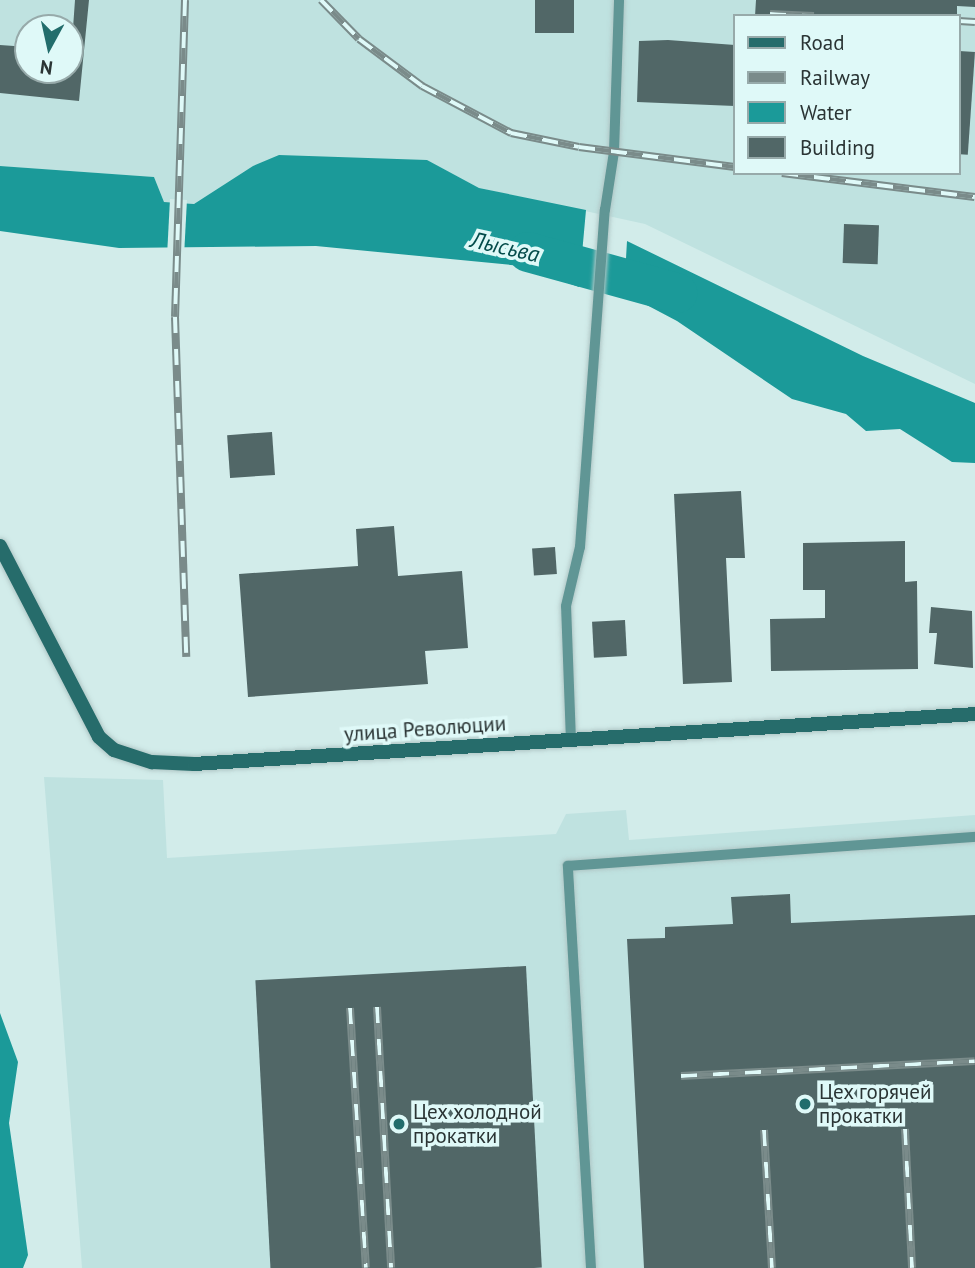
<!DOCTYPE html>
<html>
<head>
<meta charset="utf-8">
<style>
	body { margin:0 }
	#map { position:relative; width:975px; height:1268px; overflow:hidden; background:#d2ecea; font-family:"PT Sans",sans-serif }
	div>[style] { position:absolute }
	.built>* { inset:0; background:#bfe2e0 }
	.water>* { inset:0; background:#1b9a99 }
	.pier>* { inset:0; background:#d2ecea; transform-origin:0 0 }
	.river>* { height:40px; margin:-20px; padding:0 20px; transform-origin:20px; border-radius:20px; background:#1b9a99 }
	.building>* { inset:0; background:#516767; transform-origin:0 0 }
	.roads { filter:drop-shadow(0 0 2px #b0c7c6) drop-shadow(0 0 2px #b0c7c6) }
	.lane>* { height:10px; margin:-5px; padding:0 5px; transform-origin:5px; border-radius:5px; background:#609695 }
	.secondary>* { height:14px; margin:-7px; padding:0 7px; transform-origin:7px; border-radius:7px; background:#266c6b }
	.rail>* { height:8px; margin-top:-4px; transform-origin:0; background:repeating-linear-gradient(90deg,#dff9f8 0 16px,#7a8b8a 0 32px); box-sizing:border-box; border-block:2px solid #7a8b8a }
	.dots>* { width:19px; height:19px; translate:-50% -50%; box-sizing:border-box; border:4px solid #dff9f8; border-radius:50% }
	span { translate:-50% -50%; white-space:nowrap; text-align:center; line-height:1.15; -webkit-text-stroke:7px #dff9f8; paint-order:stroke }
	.street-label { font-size:21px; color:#2a3434 }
	.poi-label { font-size:21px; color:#2a3434 }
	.left { translate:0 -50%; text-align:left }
	.water-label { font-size:23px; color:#044c4b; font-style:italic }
	.legend { position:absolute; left:733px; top:14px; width:228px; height:161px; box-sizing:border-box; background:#dff9f8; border:2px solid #97aaaa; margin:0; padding:9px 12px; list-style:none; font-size:21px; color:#2a3434 }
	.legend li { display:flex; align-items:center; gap:14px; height:35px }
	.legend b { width:35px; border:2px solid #97aaaa }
	.north { position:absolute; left:14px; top:14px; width:70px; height:70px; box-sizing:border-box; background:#dff9f8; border:2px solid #97aaaa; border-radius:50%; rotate:188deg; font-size:19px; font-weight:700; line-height:28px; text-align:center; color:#2a3434 }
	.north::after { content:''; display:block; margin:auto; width:24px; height:32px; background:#226d6c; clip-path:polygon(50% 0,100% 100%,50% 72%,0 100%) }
</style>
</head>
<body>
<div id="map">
	<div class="built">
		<i style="clip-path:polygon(evenodd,0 0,975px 0,975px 384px,645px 224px,479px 188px,426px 160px,253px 166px,194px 204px,164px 202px,154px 177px,0 166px,0 0,735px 16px,959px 16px,959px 173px,735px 173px,735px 16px,0 0,28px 28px,70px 28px,70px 70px,28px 70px,28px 28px)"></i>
		<i style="clip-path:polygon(44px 777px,163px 780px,167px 858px,556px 834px,566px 814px,626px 810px,629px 840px,975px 815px,975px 1268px,82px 1268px)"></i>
	</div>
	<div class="water">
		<i style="clip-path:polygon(279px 155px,427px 160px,479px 188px,586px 210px,579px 287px,522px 266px,316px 246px,119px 248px,0 231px,0 166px,154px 177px,164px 202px,194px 204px,253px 166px)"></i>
		<i style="clip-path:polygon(627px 241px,863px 356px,975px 403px,975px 463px,952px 462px,900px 429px,866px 431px,846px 414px,792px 399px,677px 321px,624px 293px)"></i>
		<i style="clip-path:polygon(0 1013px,18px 1062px,9px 1123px,28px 1255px,23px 1268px,0 1268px)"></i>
	</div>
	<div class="pier">
		<i style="left:170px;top:199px;width:17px;height:52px;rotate:3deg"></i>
	</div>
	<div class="river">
		<i style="left:528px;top:252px;width:155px;rotate:15.4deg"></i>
	</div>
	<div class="building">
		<i style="clip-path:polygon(75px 0,89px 0,79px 101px,0 93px,0 45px,28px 47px,28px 70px,70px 70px)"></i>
		<i style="left:535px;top:0;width:39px;height:33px"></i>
		<i style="clip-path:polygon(756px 0,975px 0,975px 7px,957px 6px,957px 16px,755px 16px)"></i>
		<i style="clip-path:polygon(668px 40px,735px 45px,735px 106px,637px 102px,639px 41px)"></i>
		<i style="left:959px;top:51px;width:16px;height:103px;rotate:4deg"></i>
		<i style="left:844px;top:224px;width:35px;height:39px;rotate:2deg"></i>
		<i style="left:272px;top:432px;width:43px;height:45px;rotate:86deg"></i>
		<i style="clip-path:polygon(741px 491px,745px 558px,726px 558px,732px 682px,683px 684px,674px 494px)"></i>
		<i style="clip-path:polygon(394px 526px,398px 576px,462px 571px,468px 648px,425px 651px,428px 684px,248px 697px,239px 574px,358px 566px,356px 529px)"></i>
		<i style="clip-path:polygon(905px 541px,905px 582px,917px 581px,918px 669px,771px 671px,770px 619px,825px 618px,825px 590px,803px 590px,803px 543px)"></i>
		<i style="left:555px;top:547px;width:27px;height:23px;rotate:86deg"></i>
		<i style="clip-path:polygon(931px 607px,972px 611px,973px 668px,934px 664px,937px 633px,929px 633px)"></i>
		<i style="left:625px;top:620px;width:36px;height:33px;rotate:87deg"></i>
		<i style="clip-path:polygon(790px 894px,791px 923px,975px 915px,975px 1268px,644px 1268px,627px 939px,665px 938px,665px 927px,733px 924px,731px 897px)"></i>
		<i style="left:526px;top:966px;width:302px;height:271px;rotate:87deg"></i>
	</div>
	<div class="roads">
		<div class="lane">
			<i style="left:571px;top:741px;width:135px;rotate:-92.1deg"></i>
			<i style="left:566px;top:606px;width:61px;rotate:-76.7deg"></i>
			<i style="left:580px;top:547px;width:338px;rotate:-85.8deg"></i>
			<i style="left:605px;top:210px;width:59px;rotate:-81.2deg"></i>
			<i style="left:614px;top:152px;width:152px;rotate:-88.1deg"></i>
			<i style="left:591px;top:1268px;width:403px;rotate:-93.3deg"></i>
			<i style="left:568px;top:866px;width:408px;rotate:-4.1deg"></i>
		</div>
		<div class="secondary">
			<i style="left:0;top:546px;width:215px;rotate:62.6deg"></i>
			<i style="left:99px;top:737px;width:20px;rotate:41deg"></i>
			<i style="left:114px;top:750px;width:40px;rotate:18deg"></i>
			<i style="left:152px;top:762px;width:42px;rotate:2.7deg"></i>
			<i style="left:194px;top:764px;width:783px;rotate:-3.66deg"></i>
		</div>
	</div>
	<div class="rail">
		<i style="left:185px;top:0;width:317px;rotate:91.8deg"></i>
		<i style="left:175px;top:317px;width:340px;rotate:88.1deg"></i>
		<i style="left:321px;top:0;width:54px;rotate:45.7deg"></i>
		<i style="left:359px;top:39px;width:79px;rotate:36.7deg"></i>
		<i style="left:422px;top:86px;width:101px;rotate:27.8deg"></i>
		<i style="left:511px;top:133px;width:69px;rotate:11.6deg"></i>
		<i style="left:579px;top:147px;width:157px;rotate:7.3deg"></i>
		<i style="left:770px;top:14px;width:44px;rotate:2.6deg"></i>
		<i style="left:959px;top:21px;width:16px;rotate:4deg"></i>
		<i style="left:782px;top:173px;width:194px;rotate:7.1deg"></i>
		<i style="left:377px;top:1007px;width:261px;rotate:86.9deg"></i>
		<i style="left:350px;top:1008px;width:260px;rotate:86.5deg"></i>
		<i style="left:681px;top:1076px;width:294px;rotate:-2.9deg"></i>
		<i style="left:905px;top:1129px;width:139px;rotate:87.1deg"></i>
		<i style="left:764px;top:1130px;width:138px;rotate:86.7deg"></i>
	</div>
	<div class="dots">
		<i style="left:805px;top:1104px;background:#226d6c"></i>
		<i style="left:399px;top:1124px;background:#226d6c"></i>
	</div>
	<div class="street-label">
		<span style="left:425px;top:729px;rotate:-4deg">улица Революции</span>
	</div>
	<div class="poi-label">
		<span class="left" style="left:819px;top:1104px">Цех горячей<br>прокатки</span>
		<span class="left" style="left:413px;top:1124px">Цех холодной<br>прокатки</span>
	</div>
	<div class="water-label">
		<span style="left:505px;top:247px;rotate:13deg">Лысьва</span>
	</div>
	<ul class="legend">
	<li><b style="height:9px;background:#266c6b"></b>Road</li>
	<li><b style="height:9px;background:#7a8b8a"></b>Railway</li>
	<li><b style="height:19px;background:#1b9a99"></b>Water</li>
	<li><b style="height:19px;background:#516767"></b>Building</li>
	</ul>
	<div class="north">N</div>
</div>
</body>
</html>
